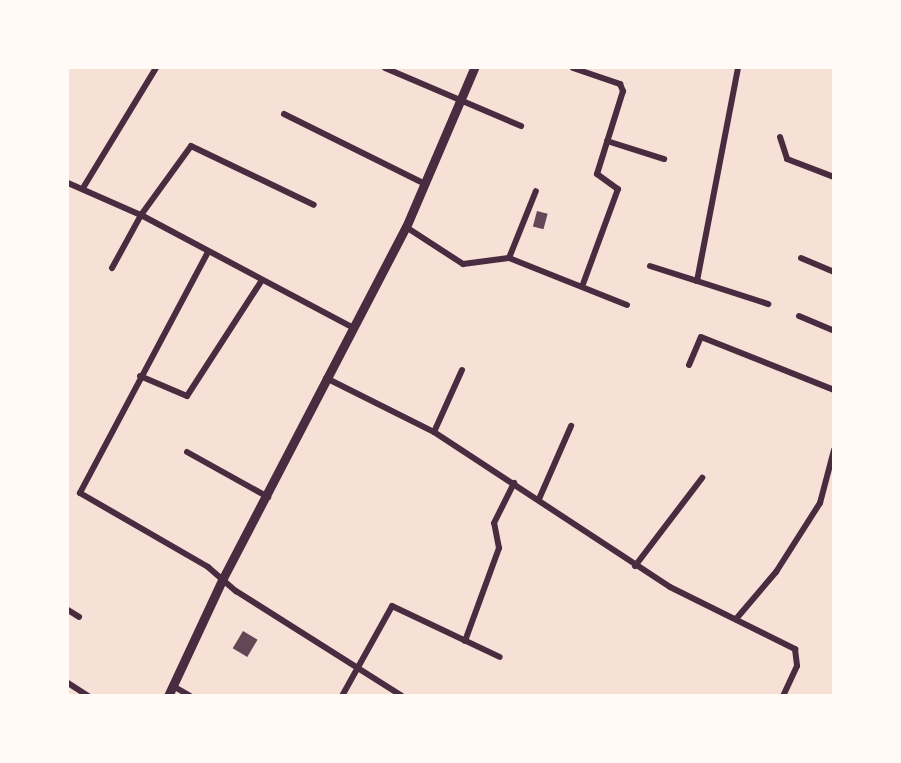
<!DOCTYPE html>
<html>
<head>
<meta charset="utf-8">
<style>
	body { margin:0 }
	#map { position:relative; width:901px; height:763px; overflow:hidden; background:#f7e1d7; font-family:"Titillium Web",sans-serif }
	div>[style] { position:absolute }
	.building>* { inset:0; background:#644757; transform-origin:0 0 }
	.minor>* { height:6px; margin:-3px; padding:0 3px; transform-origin:3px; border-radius:3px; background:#4a2c40 }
	.tertiary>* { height:9px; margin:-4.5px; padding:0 4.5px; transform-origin:4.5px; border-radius:4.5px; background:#4a2c40 }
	span { translate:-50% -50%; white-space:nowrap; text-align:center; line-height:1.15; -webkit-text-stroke:5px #fffaf5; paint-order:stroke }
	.frame { position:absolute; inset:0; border:69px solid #fffaf5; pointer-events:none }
</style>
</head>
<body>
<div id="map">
	<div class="building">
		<i style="left:537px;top:211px;width:11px;height:16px;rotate:15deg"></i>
		<i style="left:243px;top:631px;width:17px;height:20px;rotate:31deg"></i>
	</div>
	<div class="minor">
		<i style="left:385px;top:68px;width:148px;rotate:23.1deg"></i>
		<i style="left:573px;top:68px;width:50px;rotate:18.8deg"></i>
		<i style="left:620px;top:84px;width:8px;rotate:67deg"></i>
		<i style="left:623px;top:91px;width:87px;rotate:107.4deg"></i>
		<i style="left:597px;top:174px;width:26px;rotate:36deg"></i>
		<i style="left:618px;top:189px;width:101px;rotate:110.2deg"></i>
		<i style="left:738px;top:68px;width:217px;rotate:100.9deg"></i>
		<i style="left:697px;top:281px;width:75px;rotate:17.9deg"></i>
		<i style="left:284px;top:114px;width:157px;rotate:26.4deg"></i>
		<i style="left:780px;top:137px;width:23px;rotate:72deg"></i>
		<i style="left:787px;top:159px;width:50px;rotate:21deg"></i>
		<i style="left:607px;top:141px;width:60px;rotate:17.5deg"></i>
		<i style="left:68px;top:183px;width:80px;rotate:23.7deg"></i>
		<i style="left:141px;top:215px;width:239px;rotate:28deg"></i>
		<i style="left:83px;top:188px;width:140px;rotate:-58.7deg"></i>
		<i style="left:406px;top:227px;width:68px;rotate:33deg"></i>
		<i style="left:463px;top:264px;width:46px;rotate:-7.4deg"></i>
		<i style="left:509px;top:258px;width:127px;rotate:21.7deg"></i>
		<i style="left:208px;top:252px;width:273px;rotate:118deg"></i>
		<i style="left:80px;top:493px;width:148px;rotate:30deg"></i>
		<i style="left:208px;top:567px;width:37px;rotate:41deg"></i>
		<i style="left:236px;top:591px;width:196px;rotate:32.3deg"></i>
		<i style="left:509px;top:258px;width:72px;rotate:-68.1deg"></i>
		<i style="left:801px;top:258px;width:36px;rotate:23deg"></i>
		<i style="left:650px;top:266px;width:49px;rotate:17.7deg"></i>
		<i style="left:112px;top:268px;width:60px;rotate:-61.3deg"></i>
		<i style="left:141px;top:215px;width:85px;rotate:-54.1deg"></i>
		<i style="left:191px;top:146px;width:136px;rotate:25.6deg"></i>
		<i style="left:799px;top:316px;width:38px;rotate:23deg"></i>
		<i style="left:689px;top:365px;width:30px;rotate:-67deg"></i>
		<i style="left:701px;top:337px;width:143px;rotate:21.7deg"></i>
		<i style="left:140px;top:376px;width:51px;rotate:23.1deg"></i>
		<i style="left:187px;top:396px;width:138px;rotate:-57.1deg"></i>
		<i style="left:326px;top:378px;width:121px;rotate:26.6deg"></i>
		<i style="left:434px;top:432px;width:282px;rotate:33.3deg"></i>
		<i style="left:670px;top:587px;width:140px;rotate:26.4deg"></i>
		<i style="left:795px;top:649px;width:17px;rotate:83deg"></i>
		<i style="left:797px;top:666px;width:33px;rotate:115deg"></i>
		<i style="left:434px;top:432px;width:68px;rotate:-65.7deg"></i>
		<i style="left:187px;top:452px;width:93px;rotate:29.1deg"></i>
		<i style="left:539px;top:499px;width:80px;rotate:-66.3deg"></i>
		<i style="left:635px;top:566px;width:111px;rotate:-52.7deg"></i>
		<i style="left:68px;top:610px;width:13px;rotate:32deg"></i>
		<i style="left:736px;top:619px;width:62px;rotate:-49.6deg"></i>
		<i style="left:776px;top:572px;width:82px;rotate:-57.5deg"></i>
		<i style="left:820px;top:503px;width:55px;rotate:-75.2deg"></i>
		<i style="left:465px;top:641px;width:99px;rotate:-69.9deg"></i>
		<i style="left:499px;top:548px;width:25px;rotate:-101deg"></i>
		<i style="left:494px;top:523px;width:45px;rotate:-63.4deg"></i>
		<i style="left:68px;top:683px;width:24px;rotate:33deg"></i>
		<i style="left:173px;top:686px;width:20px;rotate:30deg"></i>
		<i style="left:342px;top:696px;width:103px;rotate:-60.9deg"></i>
		<i style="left:392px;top:606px;width:119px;rotate:25.3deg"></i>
	</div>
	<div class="tertiary">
		<i style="left:168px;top:696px;width:128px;rotate:-65deg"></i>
		<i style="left:222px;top:580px;width:398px;rotate:-62.5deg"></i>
		<i style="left:406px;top:227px;width:173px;rotate:-66.8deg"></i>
	</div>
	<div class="frame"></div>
</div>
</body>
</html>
